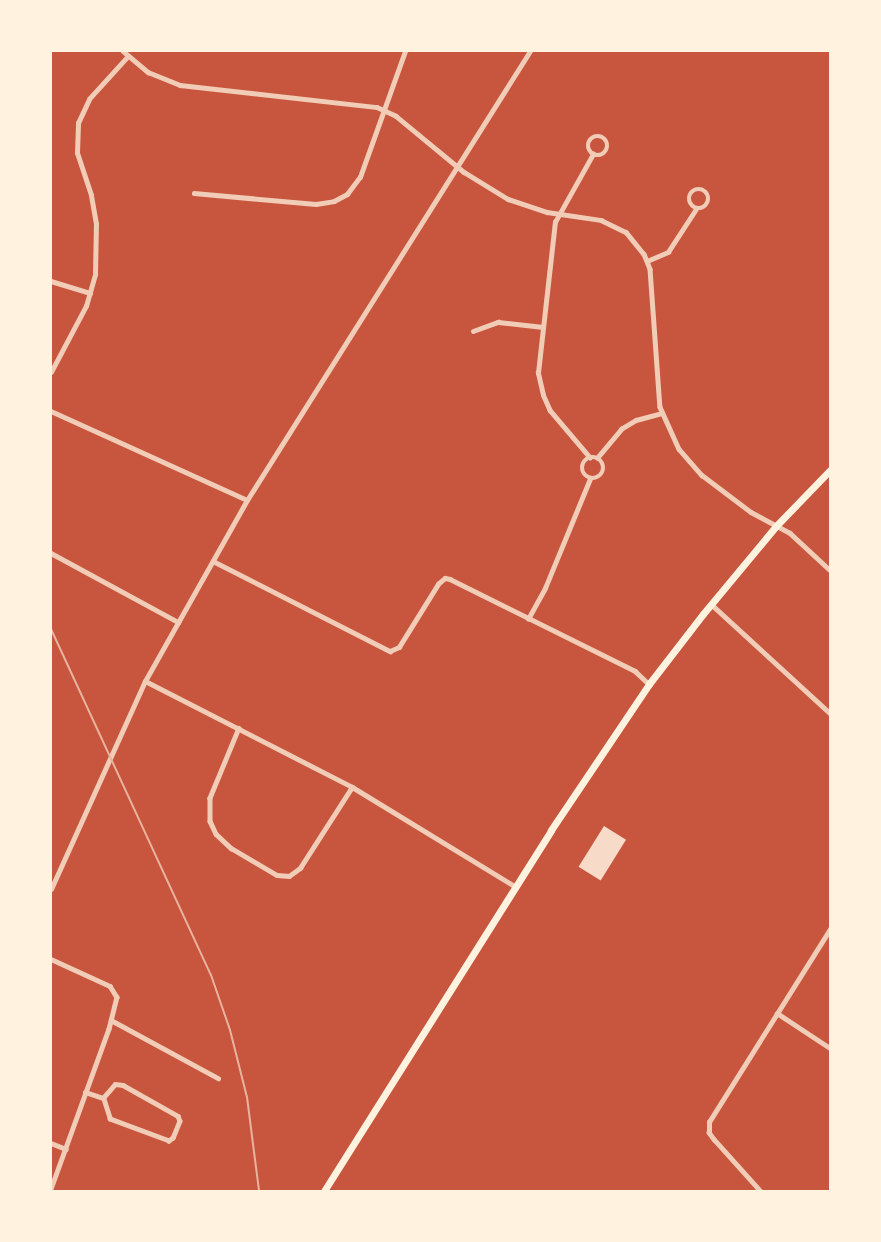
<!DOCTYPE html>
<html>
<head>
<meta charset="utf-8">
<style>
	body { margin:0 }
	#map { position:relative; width:881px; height:1242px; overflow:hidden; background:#c8553d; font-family:"PT Serif",serif }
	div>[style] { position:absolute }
	.building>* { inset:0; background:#f7dbc8; transform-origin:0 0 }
	.minor>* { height:4.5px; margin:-2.25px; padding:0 2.25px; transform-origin:2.25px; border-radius:2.25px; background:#f1ccb7 }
	.minor>.ring { margin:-2.25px; padding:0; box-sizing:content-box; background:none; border:4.5px solid #f1ccb7; border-radius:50% }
	.tertiary>* { height:5px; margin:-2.5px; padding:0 2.5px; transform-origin:2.5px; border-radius:2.5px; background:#f1ccb7 }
	.primary>* { height:7px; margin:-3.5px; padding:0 3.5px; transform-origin:3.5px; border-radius:3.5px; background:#fff3e0 }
	.rail>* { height:2px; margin:-1px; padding:0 1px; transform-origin:1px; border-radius:1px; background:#e9b49f }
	span { translate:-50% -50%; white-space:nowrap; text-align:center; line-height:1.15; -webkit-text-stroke:6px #fff3e0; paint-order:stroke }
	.frame { position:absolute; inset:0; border:52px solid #fff3e0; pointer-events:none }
</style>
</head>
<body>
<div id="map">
	<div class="building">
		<i style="left:604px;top:826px;width:26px;height:48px;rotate:32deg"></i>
	</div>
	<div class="minor">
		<i style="left:123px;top:51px;width:33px;rotate:40deg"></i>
		<i style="left:148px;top:72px;width:35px;rotate:22deg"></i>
		<i style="left:180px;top:85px;width:198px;rotate:6.4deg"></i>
		<i style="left:377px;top:107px;width:21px;rotate:25deg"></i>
		<i style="left:396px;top:116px;width:88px;rotate:39.5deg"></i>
		<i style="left:464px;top:172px;width:52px;rotate:31.5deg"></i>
		<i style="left:508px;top:199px;width:41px;rotate:18.4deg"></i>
		<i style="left:547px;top:212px;width:55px;rotate:8.4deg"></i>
		<i style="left:601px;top:220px;width:28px;rotate:26deg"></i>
		<i style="left:626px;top:232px;width:28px;rotate:51deg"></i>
		<i style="left:644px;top:254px;width:16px;rotate:68deg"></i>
		<i style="left:650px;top:269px;width:138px;rotate:85.9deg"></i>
		<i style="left:660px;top:407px;width:46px;rotate:65.7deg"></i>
		<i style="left:679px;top:449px;width:35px;rotate:49deg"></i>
		<i style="left:702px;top:475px;width:61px;rotate:37.1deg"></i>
		<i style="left:751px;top:512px;width:44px;rotate:28.3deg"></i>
		<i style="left:790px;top:533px;width:54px;rotate:42.8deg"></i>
		<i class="ring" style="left:588px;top:136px;width:15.5px;height:15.5px"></i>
		<i class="ring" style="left:689px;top:189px;width:15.5px;height:15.5px"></i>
		<i style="left:194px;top:193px;width:122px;rotate:5.2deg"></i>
		<i style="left:316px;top:204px;width:18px;rotate:-9deg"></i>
		<i style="left:334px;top:201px;width:15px;rotate:-28deg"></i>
		<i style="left:347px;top:194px;width:21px;rotate:-53deg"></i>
		<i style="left:360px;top:177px;width:134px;rotate:-70.3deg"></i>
		<i style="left:647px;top:261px;width:23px;rotate:-23deg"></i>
		<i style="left:668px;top:252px;width:51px;rotate:-56.9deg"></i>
		<i style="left:51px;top:281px;width:41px;rotate:17.1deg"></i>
		<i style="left:473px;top:331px;width:27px;rotate:-20deg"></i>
		<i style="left:498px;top:322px;width:45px;rotate:6.3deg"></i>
		<i style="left:51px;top:372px;width:75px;rotate:-62.1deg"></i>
		<i style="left:86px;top:306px;width:33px;rotate:-74deg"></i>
		<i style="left:95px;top:274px;width:50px;rotate:-88.9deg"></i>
		<i style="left:96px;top:224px;width:29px;rotate:-100deg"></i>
		<i style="left:91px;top:195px;width:44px;rotate:-108.4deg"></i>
		<i style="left:77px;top:153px;width:30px;rotate:-88deg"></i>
		<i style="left:78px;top:123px;width:26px;rotate:-65deg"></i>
		<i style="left:89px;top:99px;width:58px;rotate:-47.8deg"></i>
		<i style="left:51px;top:411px;width:215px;rotate:24.4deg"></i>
		<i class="ring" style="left:582px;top:457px;width:17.5px;height:17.5px"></i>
		<i style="left:590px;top:458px;width:62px;rotate:-130.4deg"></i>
		<i style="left:550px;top:411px;width:17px;rotate:-114deg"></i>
		<i style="left:543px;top:395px;width:23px;rotate:-103deg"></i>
		<i style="left:538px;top:373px;width:152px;rotate:-83.6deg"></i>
		<i style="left:555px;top:222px;width:78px;rotate:-60.8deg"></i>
		<i style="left:597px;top:458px;width:38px;rotate:-50deg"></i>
		<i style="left:621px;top:429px;width:17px;rotate:-31deg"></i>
		<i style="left:636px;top:420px;width:27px;rotate:-15deg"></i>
		<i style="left:51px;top:553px;width:145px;rotate:28.5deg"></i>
		<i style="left:213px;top:561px;width:199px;rotate:27deg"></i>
		<i style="left:390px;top:651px;width:10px;rotate:-24deg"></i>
		<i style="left:399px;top:647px;width:74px;rotate:-58.2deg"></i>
		<i style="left:438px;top:584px;width:9px;rotate:-41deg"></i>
		<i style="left:445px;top:578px;width:5px;rotate:11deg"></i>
		<i style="left:450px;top:579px;width:207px;rotate:26.4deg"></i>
		<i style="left:635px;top:671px;width:19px;rotate:43deg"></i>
		<i style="left:711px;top:604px;width:161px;rotate:42.5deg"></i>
		<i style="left:528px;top:619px;width:35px;rotate:-61deg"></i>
		<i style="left:545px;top:588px;width:118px;rotate:-67.6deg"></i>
		<i style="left:239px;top:728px;width:76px;rotate:112.5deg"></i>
		<i style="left:210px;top:798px;width:23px;rotate:90deg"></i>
		<i style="left:210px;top:821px;width:14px;rotate:65deg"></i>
		<i style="left:216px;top:834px;width:21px;rotate:43deg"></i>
		<i style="left:231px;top:848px;width:53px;rotate:30.4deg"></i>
		<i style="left:277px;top:875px;width:12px;rotate:5deg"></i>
		<i style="left:289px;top:876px;width:14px;rotate:-36deg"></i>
		<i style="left:300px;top:868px;width:96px;rotate:-57.3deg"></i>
		<i style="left:51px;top:959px;width:65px;rotate:24.6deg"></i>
		<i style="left:110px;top:986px;width:13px;rotate:58deg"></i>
		<i style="left:117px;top:997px;width:33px;rotate:104deg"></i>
		<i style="left:109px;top:1029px;width:170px;rotate:109.9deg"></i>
		<i style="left:777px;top:1013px;width:64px;rotate:33.4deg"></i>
		<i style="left:111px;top:1020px;width:122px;rotate:28.5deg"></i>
		<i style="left:115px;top:1084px;width:8px;rotate:7deg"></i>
		<i style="left:123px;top:1085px;width:63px;rotate:29.4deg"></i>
		<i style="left:178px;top:1116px;width:5px;rotate:68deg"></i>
		<i style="left:180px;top:1121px;width:18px;rotate:112deg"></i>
		<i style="left:173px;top:1138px;width:5px;rotate:143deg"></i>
		<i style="left:169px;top:1141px;width:63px;rotate:-159.6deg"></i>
		<i style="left:110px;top:1119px;width:22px;rotate:-108deg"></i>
		<i style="left:103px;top:1098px;width:18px;rotate:-49deg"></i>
		<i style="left:85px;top:1092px;width:19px;rotate:18deg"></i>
		<i style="left:51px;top:1143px;width:16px;rotate:22deg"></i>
		<i style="left:760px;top:1191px;width:69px;rotate:-132deg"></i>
		<i style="left:714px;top:1140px;width:9px;rotate:-126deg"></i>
		<i style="left:709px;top:1133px;width:11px;rotate:-90deg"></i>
		<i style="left:709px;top:1122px;width:228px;rotate:-57.9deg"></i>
	</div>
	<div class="tertiary">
		<i style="left:145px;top:681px;width:233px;rotate:27.1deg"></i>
		<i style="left:352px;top:787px;width:192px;rotate:31.4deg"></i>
		<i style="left:51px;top:889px;width:228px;rotate:-65.7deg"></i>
		<i style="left:145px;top:681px;width:208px;rotate:-60.6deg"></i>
		<i style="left:247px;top:500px;width:531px;rotate:-57.78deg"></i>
	</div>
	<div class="primary">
		<i style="left:324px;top:1191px;width:426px;rotate:-57.8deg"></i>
		<i style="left:551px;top:830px;width:176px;rotate:-56.1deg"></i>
		<i style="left:649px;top:684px;width:88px;rotate:-52.4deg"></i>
		<i style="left:703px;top:614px;width:114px;rotate:-50.3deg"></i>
		<i style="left:776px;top:526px;width:78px;rotate:-46deg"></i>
	</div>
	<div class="rail">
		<i style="left:51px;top:629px;width:381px;rotate:65.2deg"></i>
		<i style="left:211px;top:975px;width:58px;rotate:70.9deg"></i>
		<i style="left:230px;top:1030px;width:69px;rotate:75.8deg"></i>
		<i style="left:247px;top:1097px;width:95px;rotate:82.7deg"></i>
	</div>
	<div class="frame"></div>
</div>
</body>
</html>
